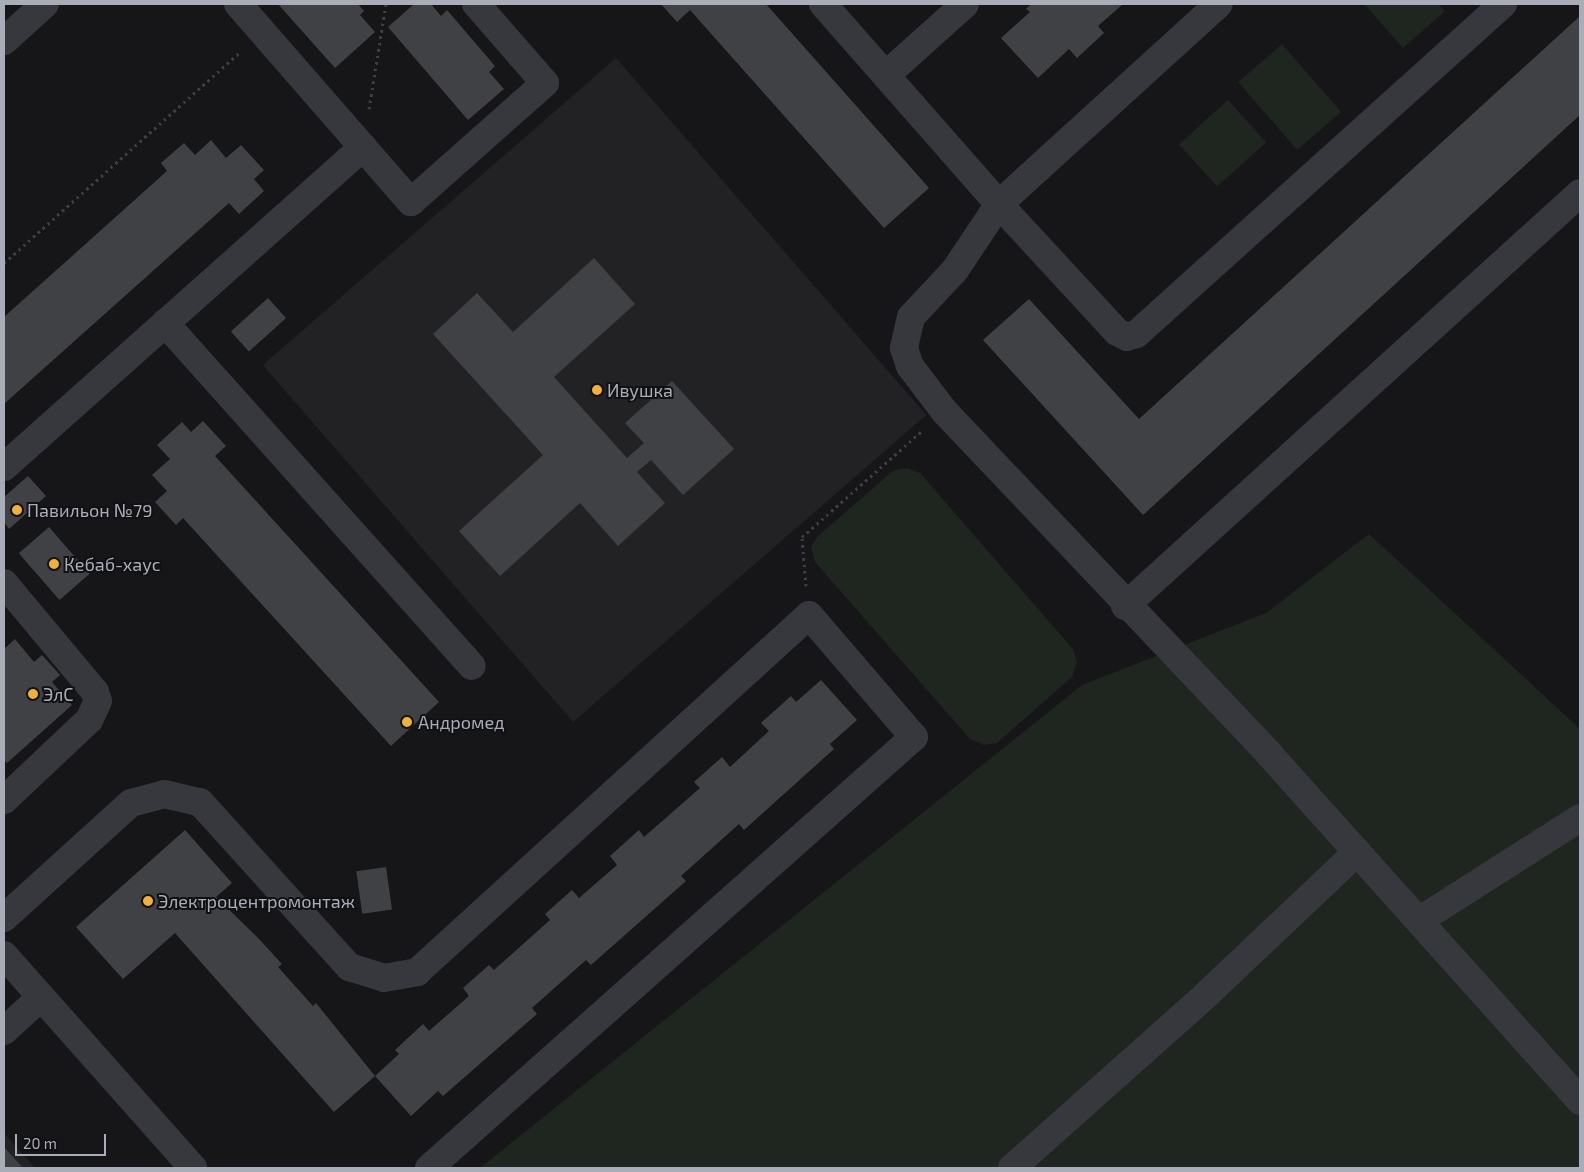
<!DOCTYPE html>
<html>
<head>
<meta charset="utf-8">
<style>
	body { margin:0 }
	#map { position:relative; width:1584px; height:1172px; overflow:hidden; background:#161618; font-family:"Exo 2",sans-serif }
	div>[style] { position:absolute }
	.built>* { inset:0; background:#222225; transform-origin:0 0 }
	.green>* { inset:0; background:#1e261f; transform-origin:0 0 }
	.building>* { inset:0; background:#404145; transform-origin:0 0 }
	.path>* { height:3px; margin-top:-1.5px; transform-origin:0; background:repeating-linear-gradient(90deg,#3d3f44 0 2.5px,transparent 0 6.5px) }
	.minor>* { height:28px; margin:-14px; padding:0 14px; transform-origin:14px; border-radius:14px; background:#37383d }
	.dots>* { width:14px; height:14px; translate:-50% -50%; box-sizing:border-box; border:2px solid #111113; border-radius:50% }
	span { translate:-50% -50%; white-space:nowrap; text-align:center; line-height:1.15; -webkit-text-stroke:4px #111113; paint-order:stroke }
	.poi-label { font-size:18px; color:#a8adb8 }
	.left { translate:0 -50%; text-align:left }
	.frame { position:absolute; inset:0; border:5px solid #a8adb8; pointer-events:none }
	.scale { position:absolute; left:15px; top:1134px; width:91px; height:22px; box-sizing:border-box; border:2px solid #a8adb8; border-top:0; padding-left:6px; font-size:15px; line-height:18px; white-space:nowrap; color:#a8adb8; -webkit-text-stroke:4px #111113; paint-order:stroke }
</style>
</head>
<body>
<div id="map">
	<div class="built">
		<i style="left:616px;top:58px;width:473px;height:468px;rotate:49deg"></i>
		<i style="clip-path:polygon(4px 1133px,35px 1168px,4px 1168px)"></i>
	</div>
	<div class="green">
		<i style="clip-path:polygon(1364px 4px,1439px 4px,1445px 11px,1403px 48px)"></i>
		<i style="left:1282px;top:44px;width:90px;height:58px;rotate:49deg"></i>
		<i style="left:1228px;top:100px;width:57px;height:66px;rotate:48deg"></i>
		<i style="clip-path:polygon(907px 468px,920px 473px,1073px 649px,1077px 663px,1072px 677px,997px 743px,984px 745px,970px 739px,815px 562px,811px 547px,818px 536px,894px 470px)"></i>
		<i style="clip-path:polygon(1369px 534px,1580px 729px,1580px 1168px,480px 1168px,1082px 685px,1266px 613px)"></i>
	</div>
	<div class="building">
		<i style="clip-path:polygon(278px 4px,358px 4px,364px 11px,360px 15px,375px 32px,335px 68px)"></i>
		<i style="clip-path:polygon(414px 4px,431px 4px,441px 16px,447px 10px,495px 66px,489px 72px,504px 89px,468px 120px,388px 27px)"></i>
		<i style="clip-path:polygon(661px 4px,766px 4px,929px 188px,884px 228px,690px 10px,677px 22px)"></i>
		<i style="clip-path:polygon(1031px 4px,1123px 4px,1098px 26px,1104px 33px,1077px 58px,1069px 49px,1038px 78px,1001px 38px,1030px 12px,1026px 9px)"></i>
		<i style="clip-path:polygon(1580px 16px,1580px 115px,1143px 515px,983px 340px,1029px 299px,1139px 419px)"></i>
		<i style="clip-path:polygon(211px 140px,226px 158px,241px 145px,264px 170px,254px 179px,264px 191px,239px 214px,229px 203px,4px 404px,4px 317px,167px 171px,161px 163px,184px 143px,195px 155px)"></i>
		<i style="clip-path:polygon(594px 258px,635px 304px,554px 377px,627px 458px,644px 443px,625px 423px,672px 381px,734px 449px,683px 495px,651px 460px,637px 472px,665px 503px,618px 546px,580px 503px,500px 576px,459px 531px,543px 455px,433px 334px,477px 293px,513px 332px)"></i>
		<i style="left:268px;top:298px;width:27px;height:50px;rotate:48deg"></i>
		<i style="clip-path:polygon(203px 421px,226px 446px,215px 456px,439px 702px,391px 746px,183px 518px,176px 525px,155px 502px,167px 491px,152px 475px,170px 459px,157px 445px,182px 422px,191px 432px)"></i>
		<i style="clip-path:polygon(28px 476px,46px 496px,9px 529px,4px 522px,4px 497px)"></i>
		<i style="left:49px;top:527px;width:62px;height:40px;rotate:49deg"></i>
		<i style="clip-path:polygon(15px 639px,34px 662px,42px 655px,60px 675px,52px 682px,72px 705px,7px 763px,4px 760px,4px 649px)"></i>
		<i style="clip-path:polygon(821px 680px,857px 720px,830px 744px,834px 749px,744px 830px,739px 824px,681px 876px,686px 881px,591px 965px,586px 960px,532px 1008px,537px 1014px,443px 1096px,438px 1091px,411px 1116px,375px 1076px,399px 1054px,395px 1050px,423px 1024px,429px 1031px,469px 996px,463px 988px,489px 965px,494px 970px,550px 920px,545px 914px,572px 890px,579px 898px,617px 865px,610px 856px,639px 830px,644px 837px,700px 788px,694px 782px,722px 757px,730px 767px,769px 731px,761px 723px,791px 696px,796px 702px)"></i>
		<i style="clip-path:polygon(185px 830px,232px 883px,216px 897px,259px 939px,282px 964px,278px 967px,313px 1006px,316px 1003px,375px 1076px,334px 1112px,175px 933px,123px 979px,76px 927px)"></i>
		<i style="left:386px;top:867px;width:43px;height:30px;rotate:82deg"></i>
		<i style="clip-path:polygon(4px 1147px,23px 1168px,4px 1168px)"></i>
	</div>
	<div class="path">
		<i style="left:369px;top:109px;width:106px;rotate:-80.8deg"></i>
		<i style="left:4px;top:263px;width:318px;rotate:-41.8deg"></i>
		<i style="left:806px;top:586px;width:49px;rotate:-94.7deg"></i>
		<i style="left:802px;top:537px;width:162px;rotate:-41.5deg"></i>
	</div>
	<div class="minor">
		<i style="left:238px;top:4px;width:263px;rotate:48.9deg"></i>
		<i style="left:411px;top:202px;width:179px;rotate:-41.6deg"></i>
		<i style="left:545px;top:83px;width:105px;rotate:-131.1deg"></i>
		<i style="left:823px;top:4px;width:266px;rotate:48.7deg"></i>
		<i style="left:999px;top:204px;width:297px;rotate:-42.3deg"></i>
		<i style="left:1503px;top:4px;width:494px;rotate:138deg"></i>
		<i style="left:1136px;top:334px;width:9px;rotate:162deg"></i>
		<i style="left:1127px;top:337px;width:11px;rotate:-153deg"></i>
		<i style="left:1117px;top:332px;width:174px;rotate:-132.7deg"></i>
		<i style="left:999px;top:204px;width:79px;rotate:123.7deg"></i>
		<i style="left:955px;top:270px;width:64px;rotate:133.1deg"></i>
		<i style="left:911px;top:317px;width:32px;rotate:103deg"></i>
		<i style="left:904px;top:348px;width:19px;rotate:72deg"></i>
		<i style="left:910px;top:366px;width:56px;rotate:52.9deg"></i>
		<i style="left:944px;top:411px;width:473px;rotate:46.5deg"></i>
		<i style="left:1269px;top:754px;width:466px;rotate:48.1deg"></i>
		<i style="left:4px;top:41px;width:55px;rotate:-42.1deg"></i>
		<i style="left:886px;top:75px;width:106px;rotate:-41.9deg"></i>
		<i style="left:165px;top:323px;width:460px;rotate:48.2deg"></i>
		<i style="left:4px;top:467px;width:481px;rotate:-41.7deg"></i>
		<i style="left:4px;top:583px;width:142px;rotate:50.1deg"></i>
		<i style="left:95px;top:692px;width:9px;rotate:72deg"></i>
		<i style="left:98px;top:701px;width:21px;rotate:115deg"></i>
		<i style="left:89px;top:720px;width:117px;rotate:136.7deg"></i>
		<i style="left:1125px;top:606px;width:614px;rotate:-42.23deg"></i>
		<i style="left:4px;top:918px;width:171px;rotate:-42.2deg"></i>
		<i style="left:131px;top:803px;width:34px;rotate:-15deg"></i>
		<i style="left:164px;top:794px;width:37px;rotate:13deg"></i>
		<i style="left:200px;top:802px;width:222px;rotate:47.9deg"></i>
		<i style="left:349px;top:967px;width:37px;rotate:17deg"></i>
		<i style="left:384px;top:978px;width:34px;rotate:-10deg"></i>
		<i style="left:417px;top:972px;width:530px;rotate:-42.32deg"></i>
		<i style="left:809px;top:615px;width:161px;rotate:49.3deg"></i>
		<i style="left:914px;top:737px;width:649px;rotate:138.37deg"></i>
		<i style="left:1420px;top:920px;width:190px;rotate:-32.5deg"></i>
		<i style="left:4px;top:955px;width:285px;rotate:48.4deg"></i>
		<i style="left:4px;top:1031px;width:50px;rotate:-42.6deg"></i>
		<i style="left:1012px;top:1168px;width:261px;rotate:-41.7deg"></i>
		<i style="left:1207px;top:994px;width:207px;rotate:-43.4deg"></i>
	</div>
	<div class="dots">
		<i style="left:597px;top:390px;background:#f2b134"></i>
		<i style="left:17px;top:510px;background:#f2b134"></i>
		<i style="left:54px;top:564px;background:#f2b134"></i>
		<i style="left:33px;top:694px;background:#f2b134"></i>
		<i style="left:407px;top:722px;background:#f2b134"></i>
		<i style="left:148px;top:901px;background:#f2b134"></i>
	</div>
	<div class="poi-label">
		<span class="left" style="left:607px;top:390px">Ивушка</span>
		<span class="left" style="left:27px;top:510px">Павильон №79</span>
		<span class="left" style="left:64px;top:564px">Кебаб-хаус</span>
		<span class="left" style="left:43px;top:694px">ЭлС</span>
		<span class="left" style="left:418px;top:722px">Андромед</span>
		<span class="left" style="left:158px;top:901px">Электроцентромонтаж</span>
	</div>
	<div class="frame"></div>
	<div class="scale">20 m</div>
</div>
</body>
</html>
